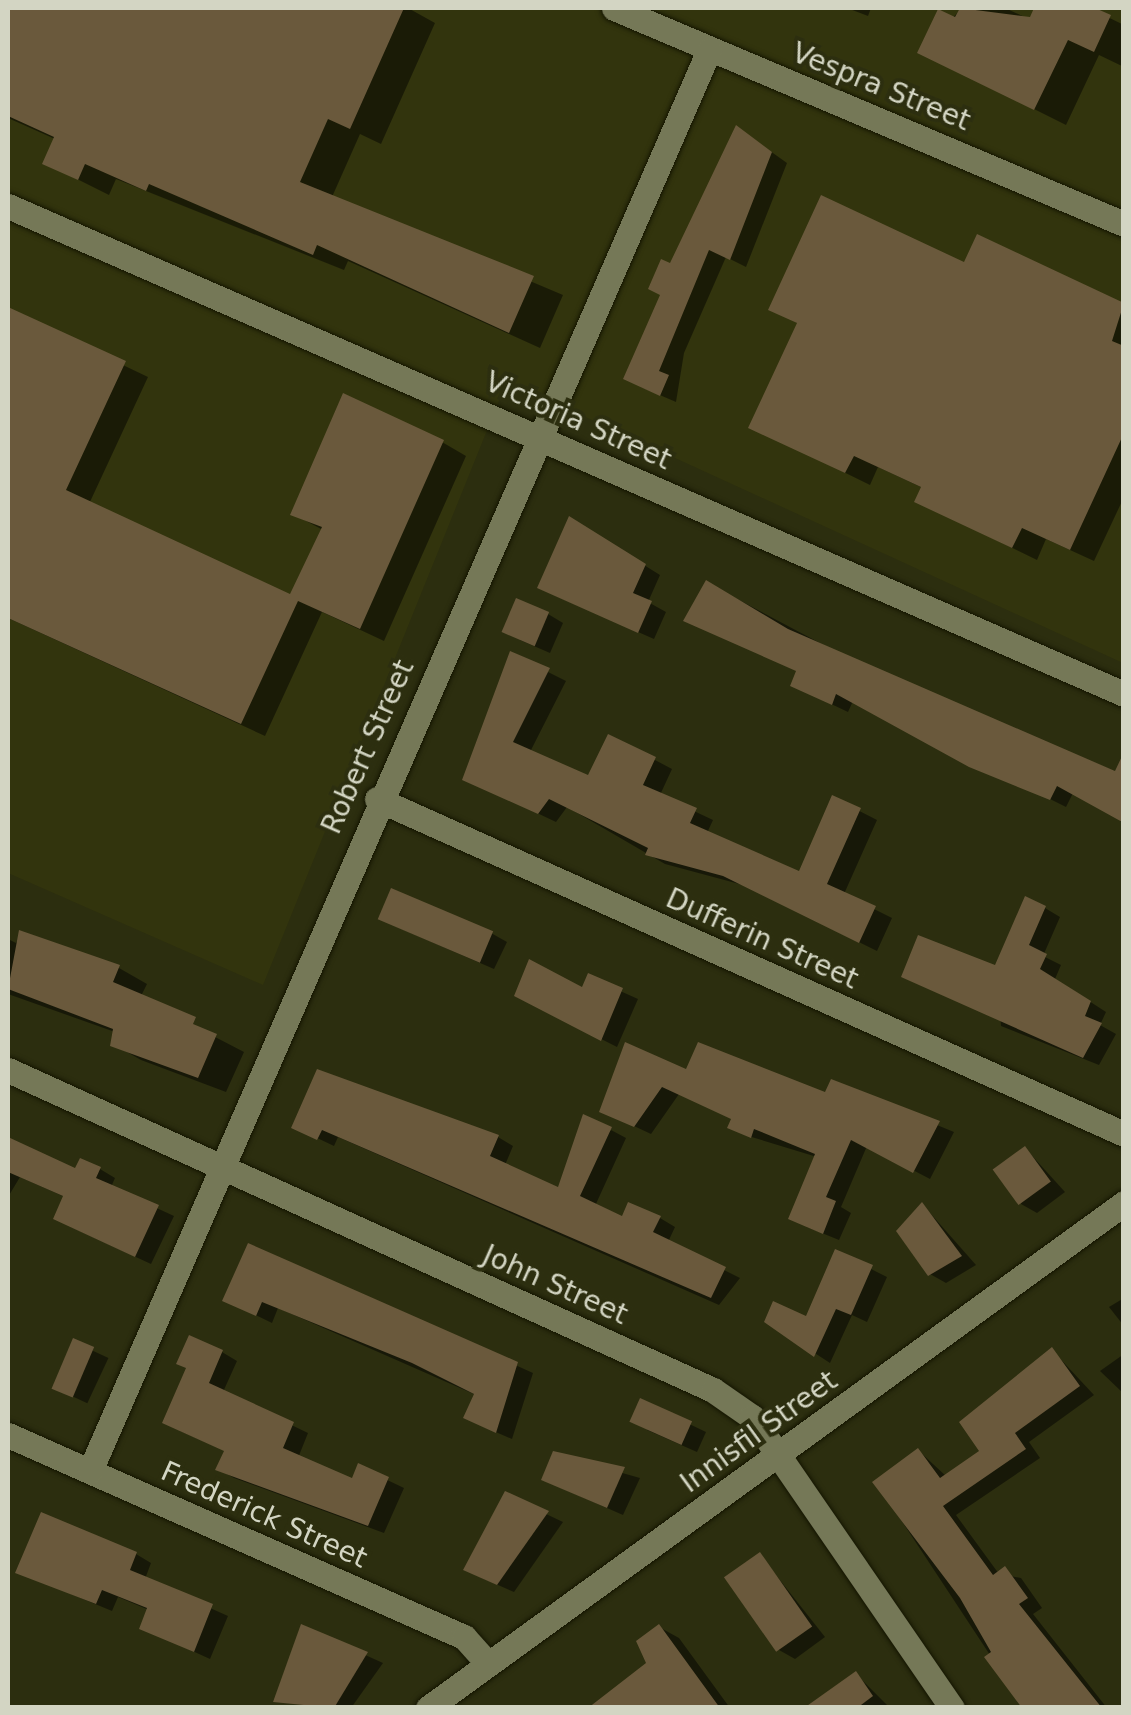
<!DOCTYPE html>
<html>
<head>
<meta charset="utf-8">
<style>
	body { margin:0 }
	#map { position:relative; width:1131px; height:1715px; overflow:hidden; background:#2c2e0f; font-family:"DejaVu Sans",sans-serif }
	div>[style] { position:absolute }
	.built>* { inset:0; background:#32340d }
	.shadow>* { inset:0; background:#0007; transform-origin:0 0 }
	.building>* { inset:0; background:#6a593c; transform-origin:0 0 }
	.roads { filter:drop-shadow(0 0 2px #141500) drop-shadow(0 0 2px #141500) }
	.street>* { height:25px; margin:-12.5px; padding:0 12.5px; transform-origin:12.5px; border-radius:12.5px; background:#757857 }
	span { translate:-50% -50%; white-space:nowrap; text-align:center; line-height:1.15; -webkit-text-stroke:8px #2c2e0f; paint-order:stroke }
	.street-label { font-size:28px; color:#d3d5c3 }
	.frame { position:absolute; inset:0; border:10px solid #d3d5c3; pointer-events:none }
</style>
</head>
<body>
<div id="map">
	<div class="built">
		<i style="clip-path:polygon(8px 8px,1123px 8px,1123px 663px,507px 381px,263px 985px,8px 873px)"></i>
	</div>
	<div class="shadow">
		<i style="clip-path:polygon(8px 8px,408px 8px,435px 23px,381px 144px,360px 134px,332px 197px,563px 295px,540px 348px,348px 261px,344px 270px,116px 179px,109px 195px,45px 163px,55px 139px,8px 118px)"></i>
		<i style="clip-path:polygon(847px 8px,871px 8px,868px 16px)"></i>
		<i style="clip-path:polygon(962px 8px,1005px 8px,1031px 20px,1037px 8px,1089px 8px,1124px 25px,1124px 67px,1099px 55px,1066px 125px,920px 52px)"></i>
		<i style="clip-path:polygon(752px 138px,787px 163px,746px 267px,726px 257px,684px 353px,676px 402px,641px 387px,662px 295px)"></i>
		<i style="clip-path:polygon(978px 237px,1124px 306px,1124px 497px,1094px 561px,1046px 539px,1037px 560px,917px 501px,923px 488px,878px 467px,870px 485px,752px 427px,799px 324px,771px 309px,965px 265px)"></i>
		<i style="clip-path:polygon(8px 310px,148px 377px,89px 504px,292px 598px,323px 530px,293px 514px,442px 442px,466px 456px,384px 641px,322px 612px,265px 736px,8px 618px)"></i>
		<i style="clip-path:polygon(570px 519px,660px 575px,648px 602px,666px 612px,654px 639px,556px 596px)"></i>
		<i style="clip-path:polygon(707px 583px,869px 669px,1124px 775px,1124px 833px,1120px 819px,1073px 793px,1066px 807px,853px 701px,848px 712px,808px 693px,799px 672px)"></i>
		<i style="clip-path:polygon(548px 614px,563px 623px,550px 653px,520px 640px)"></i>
		<i style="clip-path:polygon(512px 654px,566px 681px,530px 752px,589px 779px,655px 760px,672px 769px,660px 795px,713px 820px,707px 833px,800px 875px,834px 798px,877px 820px,844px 894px,892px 918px,877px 951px,743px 885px,665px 864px,567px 807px,556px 822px,465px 779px)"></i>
		<i style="clip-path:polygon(1045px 908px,1060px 917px,1043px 956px,1061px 965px,1055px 979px,1106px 1012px,1100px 1025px,1116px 1034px,1099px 1065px,1001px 1026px,997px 968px)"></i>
		<i style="clip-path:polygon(397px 927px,491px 933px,507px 942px,494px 969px)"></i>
		<i style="clip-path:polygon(21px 933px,119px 968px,147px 984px,140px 998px,244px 1052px,226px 1092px,141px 1060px,113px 1044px,115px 1032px,8px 994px,8px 939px,16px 943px)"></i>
		<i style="clip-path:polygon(589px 977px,638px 999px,617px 1047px,532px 1004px,584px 991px)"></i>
		<i style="clip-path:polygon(687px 1072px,827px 1095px,832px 1082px,954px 1132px,930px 1179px,867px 1146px,841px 1207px,851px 1213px,839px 1240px,807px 1227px,817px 1157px,745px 1135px,733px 1119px,679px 1094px,651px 1134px,602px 1111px)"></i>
		<i style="clip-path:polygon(294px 1127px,498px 1137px,513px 1146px,505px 1165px,560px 1191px,611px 1130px,626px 1138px,595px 1206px,623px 1220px,660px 1218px,675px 1227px,668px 1242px,740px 1278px,719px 1305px,338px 1137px,334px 1146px)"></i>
		<i style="clip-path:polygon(8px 1140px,77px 1172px,81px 1161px,100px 1169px,115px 1178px,111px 1187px,174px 1216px,151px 1264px,71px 1227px,65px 1197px,20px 1177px,8px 1197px)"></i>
		<i style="clip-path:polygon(1025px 1148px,1065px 1192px,1037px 1213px,1021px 1204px)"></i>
		<i style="clip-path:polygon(923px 1205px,976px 1265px,946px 1283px,930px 1274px)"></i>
		<i style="clip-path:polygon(250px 1246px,533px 1373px,512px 1439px,482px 1426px,476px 1395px,278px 1308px,272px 1323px,225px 1300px)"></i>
		<i style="clip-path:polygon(837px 1252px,887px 1277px,867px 1322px,852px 1315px,830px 1363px,767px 1322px,808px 1320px)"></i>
		<i style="clip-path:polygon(1124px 1298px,1124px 1326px,1109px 1307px)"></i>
		<i style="left:74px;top:1342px;width:38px;height:50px;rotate:25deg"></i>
		<i style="clip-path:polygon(1052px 1350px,1094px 1395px,1029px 1442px,1040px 1458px,956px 1515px,999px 1574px,1021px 1578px,1042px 1608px,1033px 1614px,1107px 1708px,1025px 1708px,876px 1482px,919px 1451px,947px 1477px,982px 1451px)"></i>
		<i style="clip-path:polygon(222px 1352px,237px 1361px,223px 1392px,308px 1433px,298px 1458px,353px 1482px,360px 1467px,404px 1488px,384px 1533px,234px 1478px,218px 1469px,226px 1451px,180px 1431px)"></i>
		<i style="clip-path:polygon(1124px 1354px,1124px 1394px,1100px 1371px)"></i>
		<i style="clip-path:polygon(641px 1401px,706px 1432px,697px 1452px,647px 1430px)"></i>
		<i style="clip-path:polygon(555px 1454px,640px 1478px,623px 1515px,559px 1487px)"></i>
		<i style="clip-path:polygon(506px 1495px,563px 1522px,514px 1592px,482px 1578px)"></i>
		<i style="clip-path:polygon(136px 1554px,151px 1563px,145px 1579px,228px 1616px,210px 1659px,142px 1628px,149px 1610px,118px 1597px,112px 1611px,18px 1572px)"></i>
		<i style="clip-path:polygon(760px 1555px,825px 1637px,795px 1659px,779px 1650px)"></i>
		<i style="clip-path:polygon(303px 1627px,383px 1663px,351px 1708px,276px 1700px)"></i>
		<i style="clip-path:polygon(659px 1627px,679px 1638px,730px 1708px,592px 1708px,649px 1663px)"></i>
		<i style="clip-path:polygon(856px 1674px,887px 1705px,809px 1708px)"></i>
	</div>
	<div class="building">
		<i style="clip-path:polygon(8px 8px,404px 8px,350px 129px,328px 119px,300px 182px,534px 276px,509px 333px,317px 245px,313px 255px,149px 184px,146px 191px,85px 164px,78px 180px,42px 164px,54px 137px,8px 116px)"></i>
		<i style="clip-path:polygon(960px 8px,1030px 17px,1034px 8px,1095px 8px,1111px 15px,1094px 52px,1068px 40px,1034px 110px,917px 53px,938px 9px,955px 17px)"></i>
		<i style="clip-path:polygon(736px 125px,772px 152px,730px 260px,709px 250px,659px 371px,669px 375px,660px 396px,623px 379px,660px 295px,648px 289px,661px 259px,670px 263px)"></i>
		<i style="clip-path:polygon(821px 195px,964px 262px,977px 234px,1124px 303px,1112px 341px,1124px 346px,1124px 433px,1070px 550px,1022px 528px,1012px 548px,914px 502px,921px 487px,854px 456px,845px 473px,748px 428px,797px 323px,768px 310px)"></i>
		<i style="clip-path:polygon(8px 307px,126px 361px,66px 490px,290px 594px,322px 527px,290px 515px,343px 393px,444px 440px,360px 629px,298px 601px,241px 724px,8px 618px)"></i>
		<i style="clip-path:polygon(569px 516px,646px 564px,633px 593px,652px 601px,638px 633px,537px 588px)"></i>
		<i style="clip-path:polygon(706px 580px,788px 629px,1115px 771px,1124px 752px,1124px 823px,1057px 786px,1050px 800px,969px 767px,836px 694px,832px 705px,790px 686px,796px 671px,683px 621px)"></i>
		<i style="left:516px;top:598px;width:36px;height:37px;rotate:23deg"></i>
		<i style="clip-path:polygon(510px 651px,550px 668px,513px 742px,588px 775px,608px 734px,656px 757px,643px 785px,697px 808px,690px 823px,799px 871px,832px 795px,861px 808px,827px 884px,876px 906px,859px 943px,723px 876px,645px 855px,648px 848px,549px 799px,538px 814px,462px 780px)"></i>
		<i style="left:391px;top:888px;width:111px;height:34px;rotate:23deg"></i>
		<i style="clip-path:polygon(1025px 896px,1046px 906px,1029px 945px,1047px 954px,1040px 969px,1091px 1001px,1085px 1016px,1102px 1023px,1083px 1058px,901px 977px,918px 935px,995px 965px)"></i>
		<i style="clip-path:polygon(19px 930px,120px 965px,113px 982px,196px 1017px,193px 1024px,217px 1034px,198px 1078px,110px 1046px,113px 1029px,8px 989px)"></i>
		<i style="clip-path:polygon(529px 959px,582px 987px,588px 973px,623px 988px,601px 1041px,514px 996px)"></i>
		<i style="clip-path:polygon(625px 1042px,686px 1069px,698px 1042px,825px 1092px,831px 1079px,940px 1121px,913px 1173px,851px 1140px,826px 1197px,836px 1201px,823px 1234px,788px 1219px,815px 1154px,754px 1129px,751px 1138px,727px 1128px,731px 1119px,662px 1087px,634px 1127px,599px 1112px)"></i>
		<i style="clip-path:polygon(317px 1069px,499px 1135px,490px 1156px,558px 1187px,583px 1114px,612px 1127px,580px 1196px,622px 1216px,628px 1202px,661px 1216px,653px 1232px,726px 1267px,711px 1298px,322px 1130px,317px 1140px,291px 1128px)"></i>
		<i style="clip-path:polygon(8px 1137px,75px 1168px,80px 1158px,101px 1167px,96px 1178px,159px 1205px,135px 1257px,53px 1219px,63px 1196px,8px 1172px)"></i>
		<i style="left:1025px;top:1146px;width:44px;height:40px;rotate:54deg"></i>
		<i style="clip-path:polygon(922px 1202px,962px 1256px,928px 1276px,896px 1231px)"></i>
		<i style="clip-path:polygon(248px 1243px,518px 1362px,496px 1433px,463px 1418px,474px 1394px,412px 1363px,262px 1302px,256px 1316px,222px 1301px)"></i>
		<i style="clip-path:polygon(835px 1249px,873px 1265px,851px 1315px,836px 1309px,814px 1357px,764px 1322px,773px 1301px,806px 1316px)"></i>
		<i style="clip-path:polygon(189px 1335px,223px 1350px,209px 1383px,294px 1422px,283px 1448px,352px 1478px,358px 1463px,389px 1477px,368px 1526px,215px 1470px,224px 1451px,162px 1423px,186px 1368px,176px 1364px)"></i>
		<i style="left:73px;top:1338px;width:23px;height:55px;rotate:23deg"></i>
		<i style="clip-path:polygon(1052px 1347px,1080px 1386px,1015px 1433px,1026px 1449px,943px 1506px,993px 1575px,1005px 1566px,1028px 1598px,1019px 1604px,1102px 1708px,1022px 1708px,984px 1657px,991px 1652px,960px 1598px,872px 1482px,918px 1448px,940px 1478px,979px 1451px,959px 1422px)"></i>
		<i style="left:640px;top:1398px;width:57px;height:26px;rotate:24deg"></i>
		<i style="clip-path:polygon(553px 1451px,625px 1467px,607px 1508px,541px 1480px)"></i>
		<i style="clip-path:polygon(505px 1491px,549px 1511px,497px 1585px,463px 1570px)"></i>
		<i style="clip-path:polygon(41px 1512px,137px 1552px,130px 1570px,213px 1604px,194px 1652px,139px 1629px,147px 1608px,102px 1590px,96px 1604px,15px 1573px)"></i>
		<i style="left:760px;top:1552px;width:91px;height:44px;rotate:55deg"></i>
		<i style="clip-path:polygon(301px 1624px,368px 1652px,334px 1708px,273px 1702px)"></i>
		<i style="clip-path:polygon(659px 1624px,720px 1708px,588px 1708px,646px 1663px,636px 1641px)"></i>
		<i style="clip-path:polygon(856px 1671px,873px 1696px,857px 1708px,804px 1708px)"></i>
	</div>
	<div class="roads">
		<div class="street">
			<i style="left:614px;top:8px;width:554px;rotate:22.95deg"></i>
			<i style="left:8px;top:206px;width:1218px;rotate:23.62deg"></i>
			<i style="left:377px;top:799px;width:819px;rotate:24.15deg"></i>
			<i style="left:8px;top:1070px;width:774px;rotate:24.41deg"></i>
			<i style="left:713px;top:1390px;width:47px;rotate:34.7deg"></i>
			<i style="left:752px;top:1417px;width:353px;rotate:55.5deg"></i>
			<i style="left:8px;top:1435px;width:499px;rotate:23.9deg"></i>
			<i style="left:464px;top:1637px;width:36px;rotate:48deg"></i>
			<i style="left:90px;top:1471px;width:1550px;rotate:-66.46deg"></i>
			<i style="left:428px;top:1708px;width:860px;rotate:-35.96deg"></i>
		</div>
	</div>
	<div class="street-label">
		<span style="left:881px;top:87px;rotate:22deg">Vespra Street</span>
		<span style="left:578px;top:421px;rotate:24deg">Victoria Street</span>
		<span style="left:368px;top:747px;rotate:-66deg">Robert Street</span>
		<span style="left:762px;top:939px;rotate:24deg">Dufferin Street</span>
		<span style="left:555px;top:1285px;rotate:24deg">John Street</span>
		<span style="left:759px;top:1432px;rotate:-36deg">Innisfil Street</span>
		<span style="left:264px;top:1515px;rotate:24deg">Frederick Street</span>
	</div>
	<div class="frame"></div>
</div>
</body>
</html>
